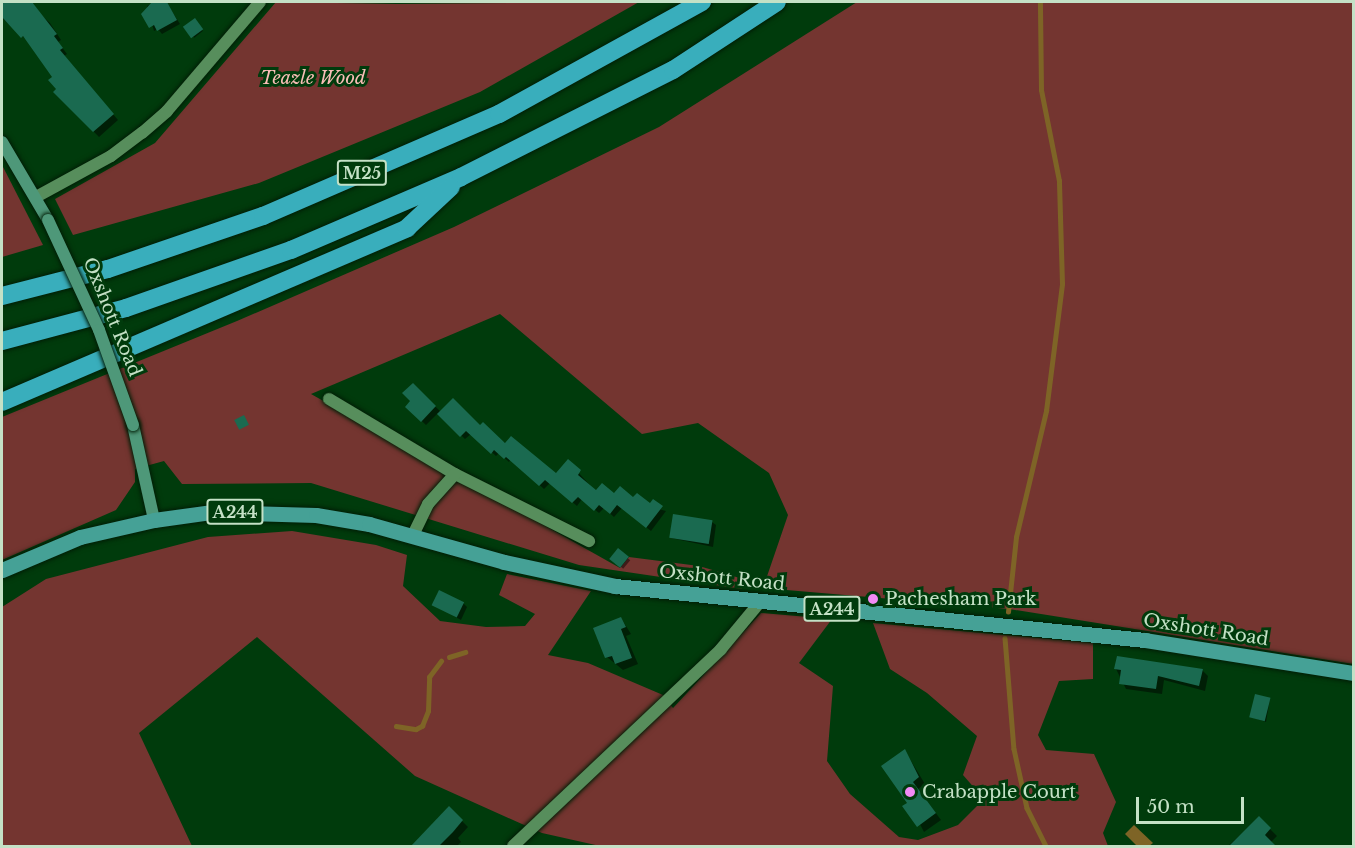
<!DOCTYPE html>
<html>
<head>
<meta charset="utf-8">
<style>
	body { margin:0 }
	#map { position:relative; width:1355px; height:848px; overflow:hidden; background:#003b0c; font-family:"Libre Baskerville",serif }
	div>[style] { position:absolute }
	.green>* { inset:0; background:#743530 }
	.water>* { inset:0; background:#7e6426 }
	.shadow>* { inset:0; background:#0007; transform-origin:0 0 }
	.stream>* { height:4.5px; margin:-2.25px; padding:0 2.25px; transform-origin:2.25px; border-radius:2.25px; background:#7e6426 }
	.building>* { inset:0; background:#1a6a50; transform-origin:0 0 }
	.roads { filter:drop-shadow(0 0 2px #021d06) drop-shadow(0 0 2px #021d06) }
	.street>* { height:12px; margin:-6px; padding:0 6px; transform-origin:6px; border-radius:6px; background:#578e5c }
	.secondary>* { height:12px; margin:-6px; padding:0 6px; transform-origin:6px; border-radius:6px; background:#4e9879 }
	.primary>* { height:15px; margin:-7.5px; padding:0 7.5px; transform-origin:7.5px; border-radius:7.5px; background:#45a196 }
	.highway>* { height:18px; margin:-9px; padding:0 9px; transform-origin:9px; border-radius:9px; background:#39aebc }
	.bridges { filter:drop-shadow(0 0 2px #021d06) drop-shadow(0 0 2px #021d06) }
	.secondary-bridge>* { height:12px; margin:-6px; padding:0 6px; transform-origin:6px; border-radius:6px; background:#4e9879 }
	.dots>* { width:16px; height:16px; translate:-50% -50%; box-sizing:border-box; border:3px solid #003b0c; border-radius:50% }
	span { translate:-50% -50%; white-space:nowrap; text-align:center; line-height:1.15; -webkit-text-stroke:6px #003b0c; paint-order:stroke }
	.shield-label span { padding:2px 4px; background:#003b0c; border:2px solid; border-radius:4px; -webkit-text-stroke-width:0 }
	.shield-label { font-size:16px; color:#c4e1c6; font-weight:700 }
	.park-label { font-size:18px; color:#f9beb7; font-style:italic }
	.street-label { font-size:18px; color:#c4e1c6 }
	.poi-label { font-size:18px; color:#c4e1c6 }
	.left { translate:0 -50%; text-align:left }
	.frame { position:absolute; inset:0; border:3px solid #c4e1c6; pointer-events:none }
	.scale { position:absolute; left:1136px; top:797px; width:108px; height:27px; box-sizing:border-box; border:3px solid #c4e1c6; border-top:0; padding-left:8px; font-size:18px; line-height:21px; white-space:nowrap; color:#c4e1c6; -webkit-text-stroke:4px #003b0c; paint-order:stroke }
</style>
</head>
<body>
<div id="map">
	<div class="green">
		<i style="clip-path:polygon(276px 2px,397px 4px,639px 2px,480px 92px,259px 183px,73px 235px,55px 199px,155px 143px)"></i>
		<i style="clip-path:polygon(857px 2px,1353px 2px,1353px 664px,1009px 609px,763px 588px,788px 515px,769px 473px,698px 423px,642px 434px,500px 314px,311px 394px,620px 568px,629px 557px,699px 566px,743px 579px,742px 589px,579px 565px,311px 483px,182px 484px,164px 461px,135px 469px,135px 482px,116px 510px,2px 560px,2px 417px,237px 321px,454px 227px,659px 127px)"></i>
		<i style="clip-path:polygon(2px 165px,43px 245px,2px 257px)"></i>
		<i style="clip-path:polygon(292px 531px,376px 545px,407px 555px,403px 586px,440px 621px,486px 627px,525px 626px,535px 614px,499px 595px,507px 574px,591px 591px,548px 655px,588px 663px,663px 695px,673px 708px,761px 613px,832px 619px,799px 663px,833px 686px,827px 761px,850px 794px,899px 837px,918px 840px,958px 825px,984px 799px,963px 775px,977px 736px,927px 693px,890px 669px,873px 623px,1093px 643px,1093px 679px,1059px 681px,1038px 735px,1046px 750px,1094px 754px,1116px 802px,1103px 833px,1108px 846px,600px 846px,542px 833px,415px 776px,257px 637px,139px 733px,192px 846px,2px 846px,2px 607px,46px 579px,208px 537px)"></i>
	</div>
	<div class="water">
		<i style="clip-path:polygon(1134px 825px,1153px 843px,1149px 846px,1137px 846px,1125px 834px)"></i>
	</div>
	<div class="shadow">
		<i style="clip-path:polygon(2px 2px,27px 2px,50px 23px,61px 40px,58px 42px,67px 54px,64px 56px,118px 120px,99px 137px,55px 92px,58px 89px,54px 77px,28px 41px,2px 18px)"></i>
		<i style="clip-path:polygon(155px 2px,166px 2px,180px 24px,162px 34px,158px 29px,154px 31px,147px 6px)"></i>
		<i style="left:194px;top:20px;width:14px;height:11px;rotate:51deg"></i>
		<i style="clip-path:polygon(413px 385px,441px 412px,480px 427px,556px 475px,568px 461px,596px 492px,666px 511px,651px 531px,622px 508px,614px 517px,604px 508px,599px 513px,582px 499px,577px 506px,550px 483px,544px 489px,511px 459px,509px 462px,499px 453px,496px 456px,471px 434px,465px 439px,438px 413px,426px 425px,407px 407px,412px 401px)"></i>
		<i style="clip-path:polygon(712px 522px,716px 525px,713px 547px,671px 538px)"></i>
		<i style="left:618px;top:550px;width:16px;height:11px;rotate:40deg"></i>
		<i style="clip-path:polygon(463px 603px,467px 607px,461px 620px,434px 605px)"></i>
		<i style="clip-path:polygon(621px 618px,631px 634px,626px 636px,638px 664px,623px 670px,607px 657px)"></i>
		<i style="clip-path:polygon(1116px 669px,1202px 670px,1208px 676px,1205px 691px,1164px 680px,1162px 694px,1126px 689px)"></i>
		<i style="clip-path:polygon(1270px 699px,1266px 722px,1251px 717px)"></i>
		<i style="clip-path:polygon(905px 751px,925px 784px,918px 789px,941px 820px,924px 832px,909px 803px)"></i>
		<i style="clip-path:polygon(449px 808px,468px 827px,458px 838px,461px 842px,457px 846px,413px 846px)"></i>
		<i style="clip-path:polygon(1259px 818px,1277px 836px,1270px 843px,1274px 846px,1228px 846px)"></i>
	</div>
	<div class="stream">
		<i style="left:1008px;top:612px;width:75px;rotate:-83.9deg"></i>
		<i style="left:1016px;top:537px;width:130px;rotate:-76.6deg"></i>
		<i style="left:1046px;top:411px;width:128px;rotate:-82.8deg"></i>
		<i style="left:1062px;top:284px;width:103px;rotate:-91.7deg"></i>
		<i style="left:1059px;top:181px;width:93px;rotate:-101.2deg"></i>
		<i style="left:1041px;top:90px;width:88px;rotate:-90.7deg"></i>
		<i style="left:1005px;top:638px;width:111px;rotate:85.4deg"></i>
		<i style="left:1014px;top:749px;width:60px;rotate:77.6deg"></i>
		<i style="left:1027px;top:808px;width:42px;rotate:63.4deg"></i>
		<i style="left:449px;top:657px;width:17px;rotate:-17deg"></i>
		<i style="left:396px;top:726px;width:20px;rotate:9deg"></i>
		<i style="left:416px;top:729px;width:7px;rotate:-27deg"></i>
		<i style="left:422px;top:726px;width:16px;rotate:-68deg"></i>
		<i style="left:428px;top:711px;width:34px;rotate:-88deg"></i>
		<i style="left:429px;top:677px;width:20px;rotate:-53deg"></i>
	</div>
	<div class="building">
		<i style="clip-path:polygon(2px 2px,32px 2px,57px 34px,54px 36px,63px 48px,60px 50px,114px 114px,93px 132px,53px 92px,56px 89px,48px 80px,52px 77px,23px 36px,21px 38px,2px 17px)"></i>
		<i style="clip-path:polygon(152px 2px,167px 2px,177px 20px,157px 31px,154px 25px,149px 28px,141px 14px)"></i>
		<i style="left:195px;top:18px;width:14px;height:15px;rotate:54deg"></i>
		<i style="clip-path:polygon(413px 383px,436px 406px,421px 422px,405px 407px,410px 401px,402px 393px)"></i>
		<i style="clip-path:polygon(453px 398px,480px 425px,483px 422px,505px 443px,511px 436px,556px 473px,568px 459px,581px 470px,578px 475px,596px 490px,602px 483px,614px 493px,620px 486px,633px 497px,637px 493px,650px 503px,653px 499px,663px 506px,646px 528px,617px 505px,610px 514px,599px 505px,594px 511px,578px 497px,572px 503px,545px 480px,539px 486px,506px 457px,504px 459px,494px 450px,491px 454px,466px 431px,460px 437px,437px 414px)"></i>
		<i style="left:244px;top:415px;width:11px;height:11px;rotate:63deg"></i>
		<i style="left:673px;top:514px;width:40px;height:24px;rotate:9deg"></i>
		<i style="left:618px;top:548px;width:14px;height:14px;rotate:39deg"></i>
		<i style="left:439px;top:590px;width:28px;height:17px;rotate:26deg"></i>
		<i style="clip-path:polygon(621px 617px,626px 627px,621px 629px,632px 658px,615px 664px,612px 656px,605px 658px,593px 628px)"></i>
		<i style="clip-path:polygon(1117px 656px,1203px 669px,1199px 686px,1158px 676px,1156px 689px,1119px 684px,1121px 670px,1114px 669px)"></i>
		<i style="left:1255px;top:694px;width:16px;height:24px;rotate:14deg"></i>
		<i style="clip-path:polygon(905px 749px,919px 777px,913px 782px,936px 813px,917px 827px,902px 806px,907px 803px,881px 766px)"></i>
		<i style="clip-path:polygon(449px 806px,463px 820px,453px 832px,439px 846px,411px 846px)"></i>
		<i style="clip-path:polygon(1259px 816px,1271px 828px,1265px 835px,1276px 846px,1229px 846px)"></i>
	</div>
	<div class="roads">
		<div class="street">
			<i style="left:36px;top:197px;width:85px;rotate:-28.7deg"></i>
			<i style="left:111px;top:156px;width:39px;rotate:-37deg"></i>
			<i style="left:142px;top:133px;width:33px;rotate:-41deg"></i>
			<i style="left:167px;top:111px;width:143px;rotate:-49.5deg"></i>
			<i style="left:329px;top:399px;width:147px;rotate:30.8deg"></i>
			<i style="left:455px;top:474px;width:150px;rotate:26.6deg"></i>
			<i style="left:413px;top:535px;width:34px;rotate:-64deg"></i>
			<i style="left:428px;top:504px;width:40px;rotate:-48deg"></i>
			<i style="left:513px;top:846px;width:286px;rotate:-43.4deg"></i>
			<i style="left:721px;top:649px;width:61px;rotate:-50.3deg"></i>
		</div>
		<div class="secondary">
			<i style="left:2px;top:142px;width:91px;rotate:59.5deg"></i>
			<i style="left:133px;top:425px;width:97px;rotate:77.5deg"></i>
		</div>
		<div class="primary">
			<i style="left:2px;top:570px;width:85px;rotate:-22.9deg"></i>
			<i style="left:80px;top:537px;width:76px;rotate:-12.9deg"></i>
			<i style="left:154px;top:520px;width:59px;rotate:-7.9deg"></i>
			<i style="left:212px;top:512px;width:104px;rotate:1.7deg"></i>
			<i style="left:316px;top:515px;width:54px;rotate:9.6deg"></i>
			<i style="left:369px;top:524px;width:140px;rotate:15.7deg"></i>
			<i style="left:504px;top:562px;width:114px;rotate:12.2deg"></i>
			<i style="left:615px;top:586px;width:533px;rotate:5.82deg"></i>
			<i style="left:1145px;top:640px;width:212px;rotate:9deg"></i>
		</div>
		<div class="highway">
			<i style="left:2px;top:296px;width:109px;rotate:-14.3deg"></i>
			<i style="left:108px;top:269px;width:164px;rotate:-18.9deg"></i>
			<i style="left:263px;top:216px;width:257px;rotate:-23.4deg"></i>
			<i style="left:499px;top:114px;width:232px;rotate:-28.9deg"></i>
			<i style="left:2px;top:341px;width:128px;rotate:-14.9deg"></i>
			<i style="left:126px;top:308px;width:175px;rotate:-19.4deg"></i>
			<i style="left:291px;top:250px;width:185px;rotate:-23.2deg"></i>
			<i style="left:461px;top:177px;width:237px;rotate:-26.8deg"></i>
			<i style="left:673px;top:70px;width:124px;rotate:-33.2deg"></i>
			<i style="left:2px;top:402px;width:441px;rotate:-23.2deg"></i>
			<i style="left:407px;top:228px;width:60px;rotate:-43deg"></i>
		</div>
	</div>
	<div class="bridges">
		<div class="secondary-bridge">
			<i style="left:48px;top:220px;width:121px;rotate:65.1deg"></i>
			<i style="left:99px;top:330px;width:101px;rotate:70.3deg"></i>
		</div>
	</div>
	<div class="dots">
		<i style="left:873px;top:599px;background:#f18af4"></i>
		<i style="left:910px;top:792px;background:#f18af4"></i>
	</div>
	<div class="shield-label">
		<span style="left:362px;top:173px">M25</span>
		<span style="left:235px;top:512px">A244</span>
		<span style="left:832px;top:609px">A244</span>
	</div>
	<div class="park-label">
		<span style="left:313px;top:78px">Teazle Wood</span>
	</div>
	<div class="street-label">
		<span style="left:112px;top:317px;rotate:68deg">Oxshott Road</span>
		<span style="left:722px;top:578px;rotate:6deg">Oxshott Road</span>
		<span style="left:1206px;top:630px;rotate:9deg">Oxshott Road</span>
	</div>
	<div class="poi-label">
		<span class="left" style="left:885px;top:599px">Pachesham Park</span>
		<span class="left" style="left:922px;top:792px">Crabapple Court</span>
	</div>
	<div class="frame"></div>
	<div class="scale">50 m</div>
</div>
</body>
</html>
